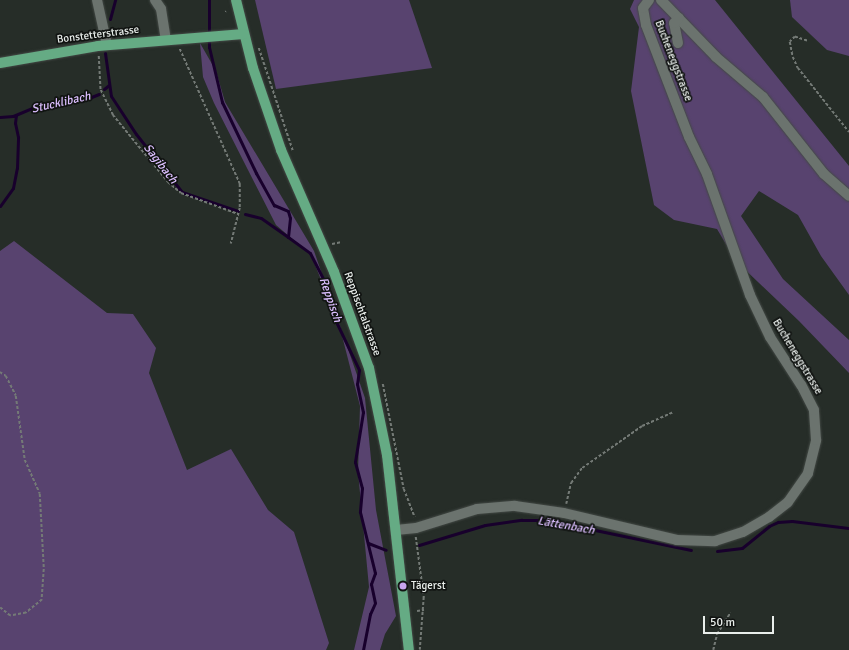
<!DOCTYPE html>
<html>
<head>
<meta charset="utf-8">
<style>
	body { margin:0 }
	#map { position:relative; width:849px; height:650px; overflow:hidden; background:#262d28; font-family:Signika,sans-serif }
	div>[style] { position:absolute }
	.green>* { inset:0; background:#58436f }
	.stream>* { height:3px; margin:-1.5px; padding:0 1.5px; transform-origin:1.5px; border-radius:1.5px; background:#18002c }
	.path>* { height:1.5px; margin-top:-0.75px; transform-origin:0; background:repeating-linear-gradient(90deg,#747a76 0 3px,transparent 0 5px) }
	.roads { filter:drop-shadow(0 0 1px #434945) drop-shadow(0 0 1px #434945) }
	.minor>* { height:10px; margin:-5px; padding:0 5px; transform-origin:5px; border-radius:5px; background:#6b736e }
	.major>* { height:10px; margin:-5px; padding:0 5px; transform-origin:5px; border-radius:5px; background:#65ab84 }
	.dots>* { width:11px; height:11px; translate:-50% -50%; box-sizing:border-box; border:2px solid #111412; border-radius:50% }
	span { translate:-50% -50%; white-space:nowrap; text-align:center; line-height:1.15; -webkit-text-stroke:3.5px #111412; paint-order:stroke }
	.street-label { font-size:11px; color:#e9eeeb }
	.poi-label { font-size:11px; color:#e9eeeb }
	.left { translate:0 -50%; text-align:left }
	.water-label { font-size:12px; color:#dcbfff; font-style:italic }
	.scale { position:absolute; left:703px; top:616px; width:71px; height:18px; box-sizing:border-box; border:2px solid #e9eeeb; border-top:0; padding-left:5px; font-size:12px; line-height:14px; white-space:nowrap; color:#e9eeeb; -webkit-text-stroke:3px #111412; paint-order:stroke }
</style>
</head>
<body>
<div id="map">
	<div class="green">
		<i style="clip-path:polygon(255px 0,409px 0,432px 68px,276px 89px)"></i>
		<i style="clip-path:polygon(634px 0,715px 0,849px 166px,849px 295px,821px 256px,798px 215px,759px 191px,741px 216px,783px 279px,849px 340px,849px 373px,799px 321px,736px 261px,717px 229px,674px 220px,654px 205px,631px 91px,639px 27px,630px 9px)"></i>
		<i style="clip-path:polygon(790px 0,849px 0,849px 56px,827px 50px,792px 17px)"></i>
		<i style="clip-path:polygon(200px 43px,216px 71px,225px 102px,314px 251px,365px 398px,376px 510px,396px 616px,385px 634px,380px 650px,354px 650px,369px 587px,358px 472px,360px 406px,339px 324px,311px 255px,276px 225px,214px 103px,203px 77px)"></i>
		<i style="clip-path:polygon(14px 241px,107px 313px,133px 314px,156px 348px,149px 373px,187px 470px,231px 449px,268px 510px,294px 532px,329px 643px,326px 650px,0 650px,0 251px)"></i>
	</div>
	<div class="stream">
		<i style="left:209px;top:0;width:47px;rotate:90deg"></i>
		<i style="left:209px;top:47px;width:57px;rotate:76.7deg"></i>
		<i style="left:222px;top:102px;width:79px;rotate:64.4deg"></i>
		<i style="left:256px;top:173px;width:37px;rotate:61deg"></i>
		<i style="left:274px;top:205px;width:15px;rotate:23deg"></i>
		<i style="left:288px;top:211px;width:7px;rotate:74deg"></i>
		<i style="left:290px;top:218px;width:19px;rotate:96deg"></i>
		<i style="left:288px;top:237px;width:27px;rotate:36deg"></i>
		<i style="left:310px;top:253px;width:38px;rotate:63deg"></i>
		<i style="left:327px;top:287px;width:24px;rotate:81deg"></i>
		<i style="left:331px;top:311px;width:65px;rotate:64.6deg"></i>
		<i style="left:359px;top:370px;width:14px;rotate:98deg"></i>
		<i style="left:357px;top:384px;width:29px;rotate:78deg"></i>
		<i style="left:363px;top:412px;width:51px;rotate:99.1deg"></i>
		<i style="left:355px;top:462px;width:27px;rotate:75deg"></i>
		<i style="left:362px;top:488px;width:24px;rotate:95deg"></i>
		<i style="left:360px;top:512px;width:63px;rotate:76.2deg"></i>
		<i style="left:375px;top:573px;width:12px;rotate:110deg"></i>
		<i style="left:371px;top:584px;width:19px;rotate:78deg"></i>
		<i style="left:375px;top:603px;width:12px;rotate:114deg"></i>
		<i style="left:370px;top:614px;width:37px;rotate:101deg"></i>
		<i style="left:110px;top:19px;width:20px;rotate:-75deg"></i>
		<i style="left:105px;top:53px;width:43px;rotate:82.1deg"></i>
		<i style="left:111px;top:96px;width:45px;rotate:56.7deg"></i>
		<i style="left:136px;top:134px;width:74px;rotate:51.6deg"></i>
		<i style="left:182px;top:192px;width:59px;rotate:18.7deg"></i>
		<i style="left:104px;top:89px;width:6px;rotate:-39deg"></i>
		<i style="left:0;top:117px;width:13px;rotate:-4deg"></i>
		<i style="left:13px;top:116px;width:21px;rotate:-23deg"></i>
		<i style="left:32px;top:108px;width:53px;rotate:-8.7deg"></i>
		<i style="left:84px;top:100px;width:16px;rotate:-22deg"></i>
		<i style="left:0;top:206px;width:22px;rotate:-54deg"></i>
		<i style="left:13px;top:188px;width:20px;rotate:-79deg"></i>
		<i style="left:17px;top:168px;width:31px;rotate:-88deg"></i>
		<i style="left:18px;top:137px;width:14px;rotate:-102deg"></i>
		<i style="left:15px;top:123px;width:8px;rotate:-83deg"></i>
		<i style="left:245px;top:214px;width:16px;rotate:14deg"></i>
		<i style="left:261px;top:218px;width:33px;rotate:35deg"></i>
		<i style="left:368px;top:543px;width:19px;rotate:21deg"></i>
		<i style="left:419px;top:545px;width:69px;rotate:-16.9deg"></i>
		<i style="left:485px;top:525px;width:37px;rotate:-8deg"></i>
		<i style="left:522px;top:520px;width:25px"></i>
		<i style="left:547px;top:520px;width:147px;rotate:11.8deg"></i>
		<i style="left:717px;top:551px;width:25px;rotate:-7deg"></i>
		<i style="left:742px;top:548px;width:35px;rotate:-39deg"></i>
		<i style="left:769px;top:526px;width:10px;rotate:-24deg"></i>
		<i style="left:778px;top:522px;width:14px;rotate:-4deg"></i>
		<i style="left:792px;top:521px;width:57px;rotate:7deg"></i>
	</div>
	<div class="path">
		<i style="left:225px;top:12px;width:1px;rotate:-45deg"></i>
		<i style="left:807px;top:41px;width:13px;rotate:-162deg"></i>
		<i style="left:795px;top:37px;width:7px;rotate:135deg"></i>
		<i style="left:790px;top:42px;width:15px;rotate:79deg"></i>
		<i style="left:793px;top:57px;width:12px;rotate:66deg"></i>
		<i style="left:798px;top:68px;width:82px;rotate:51.4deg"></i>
		<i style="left:259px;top:48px;width:108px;rotate:71.7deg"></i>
		<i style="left:180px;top:49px;width:148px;rotate:66deg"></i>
		<i style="left:240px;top:184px;width:24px;rotate:90deg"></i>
		<i style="left:240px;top:208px;width:37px;rotate:104deg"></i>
		<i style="left:99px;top:56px;width:34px;rotate:87deg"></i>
		<i style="left:101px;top:90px;width:28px;rotate:64deg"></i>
		<i style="left:113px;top:115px;width:87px;rotate:50.6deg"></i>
		<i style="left:168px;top:182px;width:17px;rotate:40deg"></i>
		<i style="left:181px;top:193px;width:61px;rotate:20.2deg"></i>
		<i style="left:332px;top:244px;width:10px;rotate:-11deg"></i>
		<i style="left:351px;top:287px;width:56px;rotate:70.3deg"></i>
		<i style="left:0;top:372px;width:7px;rotate:34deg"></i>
		<i style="left:6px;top:376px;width:22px;rotate:63deg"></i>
		<i style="left:16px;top:396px;width:65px;rotate:82deg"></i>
		<i style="left:25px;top:460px;width:37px;rotate:66deg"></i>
		<i style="left:40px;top:494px;width:75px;rotate:86.9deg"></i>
		<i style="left:44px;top:569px;width:31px;rotate:94deg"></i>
		<i style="left:42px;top:600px;width:21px;rotate:141deg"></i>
		<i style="left:26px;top:613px;width:16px;rotate:169deg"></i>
		<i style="left:10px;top:616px;width:13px;rotate:-141deg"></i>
		<i style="left:383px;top:384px;width:107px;rotate:78.7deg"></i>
		<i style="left:404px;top:489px;width:30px;rotate:69deg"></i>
		<i style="left:566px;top:504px;width:22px;rotate:-77deg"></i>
		<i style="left:571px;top:483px;width:19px;rotate:-54deg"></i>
		<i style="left:582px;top:468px;width:73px;rotate:-35deg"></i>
		<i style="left:642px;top:426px;width:34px;rotate:-24deg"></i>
		<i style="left:416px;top:537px;width:61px;rotate:82.4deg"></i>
		<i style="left:424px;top:597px;width:53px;rotate:94.3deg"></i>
		<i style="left:417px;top:611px;width:7px;rotate:-8deg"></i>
		<i style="left:713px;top:650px;width:16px;rotate:-76deg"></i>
		<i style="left:717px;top:634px;width:25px;rotate:-58deg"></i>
	</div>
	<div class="roads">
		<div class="minor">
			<i style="left:97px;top:0;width:46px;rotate:77.5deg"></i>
			<i style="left:155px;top:0;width:11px;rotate:56deg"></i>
			<i style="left:161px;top:9px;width:31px;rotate:81deg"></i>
			<i style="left:661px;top:0;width:79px;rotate:46deg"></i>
			<i style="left:716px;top:57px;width:62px;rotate:40.4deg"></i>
			<i style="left:763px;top:97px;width:98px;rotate:51.6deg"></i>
			<i style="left:824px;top:174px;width:33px;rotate:41deg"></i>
			<i style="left:678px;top:43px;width:20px;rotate:-101deg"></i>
			<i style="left:674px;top:23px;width:7px;rotate:-45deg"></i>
			<i style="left:396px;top:530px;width:20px;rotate:-6deg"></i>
			<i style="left:416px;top:528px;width:64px;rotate:-17.3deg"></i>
			<i style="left:477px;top:509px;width:38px;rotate:-5deg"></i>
			<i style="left:515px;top:506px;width:49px;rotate:8.1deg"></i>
			<i style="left:564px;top:513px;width:116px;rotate:13.4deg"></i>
			<i style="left:677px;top:540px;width:38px;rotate:2deg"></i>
			<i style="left:715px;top:541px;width:29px;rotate:-18deg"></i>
			<i style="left:743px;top:532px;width:30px;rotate:-30deg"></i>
			<i style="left:769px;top:517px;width:24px;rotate:-38deg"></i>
			<i style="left:788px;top:502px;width:35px;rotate:-55deg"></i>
			<i style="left:808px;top:473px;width:34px;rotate:-76deg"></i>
			<i style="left:816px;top:440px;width:30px;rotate:-94deg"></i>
			<i style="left:814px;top:410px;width:28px;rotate:-117deg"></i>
			<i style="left:801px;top:385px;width:57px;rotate:-122.9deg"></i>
			<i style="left:770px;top:337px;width:47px;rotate:-115.5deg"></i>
			<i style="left:750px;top:295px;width:128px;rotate:-109.6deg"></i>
			<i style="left:707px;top:174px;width:41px;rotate:-115.9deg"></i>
			<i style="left:689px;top:137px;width:120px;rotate:-111deg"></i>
			<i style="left:646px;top:25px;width:17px;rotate:-100deg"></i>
			<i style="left:643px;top:8px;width:10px;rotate:-53deg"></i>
		</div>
		<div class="major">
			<i style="left:236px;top:0;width:70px;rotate:76deg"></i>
			<i style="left:253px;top:68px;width:87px;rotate:71.1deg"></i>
			<i style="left:281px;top:150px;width:133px;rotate:66.5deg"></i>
			<i style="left:334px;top:272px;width:102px;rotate:70deg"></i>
			<i style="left:369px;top:368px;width:89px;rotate:78.3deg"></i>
			<i style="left:387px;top:455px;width:196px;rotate:83.6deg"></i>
			<i style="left:0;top:63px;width:99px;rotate:-9.8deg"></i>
			<i style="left:98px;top:46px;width:146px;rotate:-4.7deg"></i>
		</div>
	</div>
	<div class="dots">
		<i style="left:403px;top:586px;background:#c8a6ef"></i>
	</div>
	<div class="street-label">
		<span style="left:98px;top:35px;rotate:-7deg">Bonstetterstrasse</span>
		<span style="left:673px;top:61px;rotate:69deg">Bucheneggstrasse</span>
		<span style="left:362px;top:314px;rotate:70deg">Reppischtalstrasse</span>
		<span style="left:797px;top:357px;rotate:59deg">Bucheneggstrasse</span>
	</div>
	<div class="poi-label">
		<span class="left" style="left:411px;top:586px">Tägerst</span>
	</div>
	<div class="water-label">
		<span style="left:61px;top:103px;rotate:-13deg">Stucklibach</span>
		<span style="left:160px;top:164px;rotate:52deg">Sagibach</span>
		<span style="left:330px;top:300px;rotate:71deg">Reppisch</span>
		<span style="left:566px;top:526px;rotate:10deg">Lättenbach</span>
	</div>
	<div class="scale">50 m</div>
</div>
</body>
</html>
